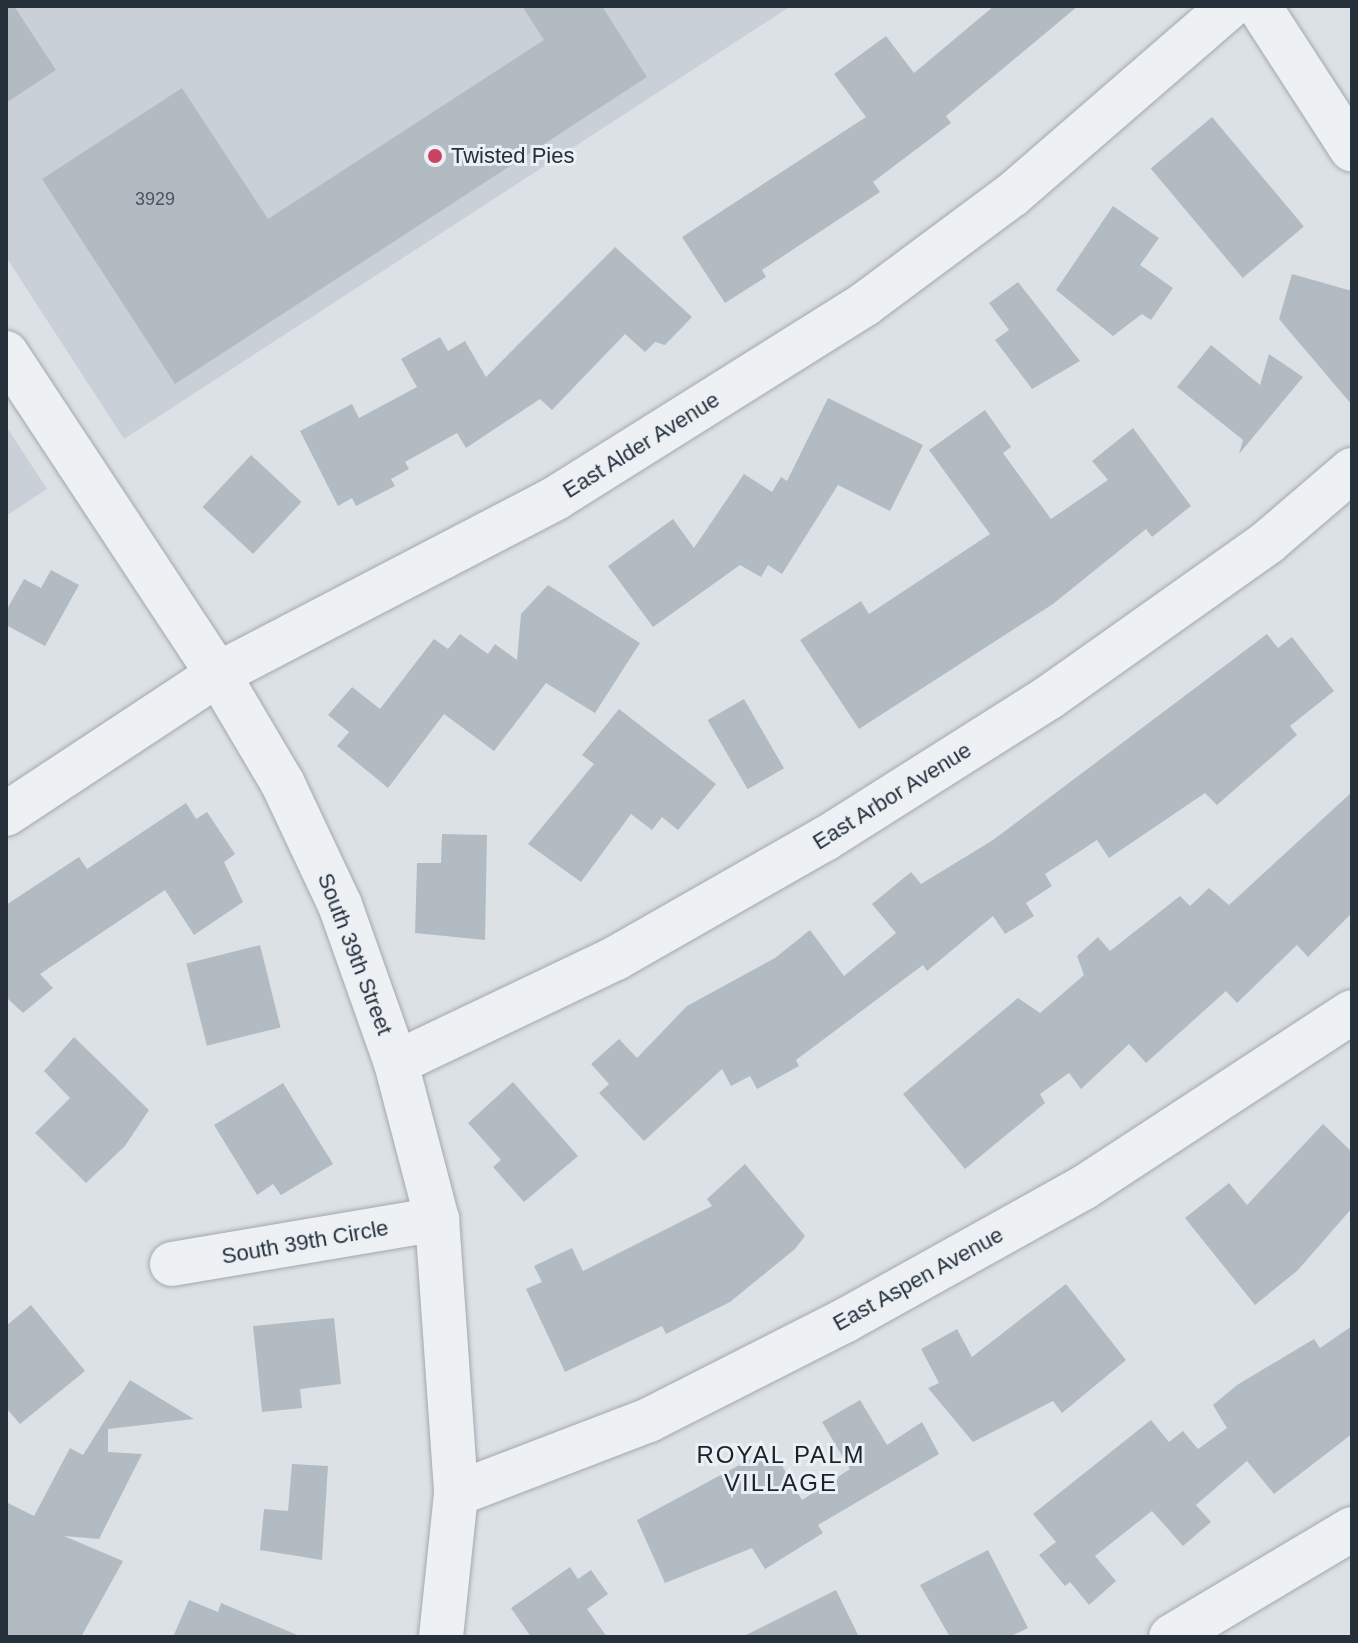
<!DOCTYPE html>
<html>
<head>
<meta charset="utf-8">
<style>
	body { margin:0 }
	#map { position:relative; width:1358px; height:1643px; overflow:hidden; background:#dce1e6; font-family:Helvetica,sans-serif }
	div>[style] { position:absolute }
	.built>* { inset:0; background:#cad0d7 }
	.building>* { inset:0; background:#b3bbc2; transform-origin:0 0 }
	.roads { filter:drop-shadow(0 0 2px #a2a8af) drop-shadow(0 0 2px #a2a8af) }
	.minor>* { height:44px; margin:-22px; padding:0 22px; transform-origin:22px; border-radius:22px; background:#eef1f4 }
	.dots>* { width:22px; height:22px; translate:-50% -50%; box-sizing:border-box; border:4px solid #ebf0f4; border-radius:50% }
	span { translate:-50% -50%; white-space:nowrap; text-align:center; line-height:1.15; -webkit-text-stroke:6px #ebf0f4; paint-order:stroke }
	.number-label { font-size:18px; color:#49535d }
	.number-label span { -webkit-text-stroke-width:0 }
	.poi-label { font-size:22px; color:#26303b }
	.left { translate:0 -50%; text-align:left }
	.street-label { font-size:22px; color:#26303b }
	.neighbourhood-label { font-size:24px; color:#19212c; letter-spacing:2px }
	.frame { position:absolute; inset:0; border:8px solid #26303b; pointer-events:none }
</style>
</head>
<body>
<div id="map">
	<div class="built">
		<i style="clip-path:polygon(6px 6px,791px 6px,124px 439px,6px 257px)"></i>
		<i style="clip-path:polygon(6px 426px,47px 489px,6px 516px)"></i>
	</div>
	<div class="building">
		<i style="clip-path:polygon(6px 6px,14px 6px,56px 70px,6px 103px)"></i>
		<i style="clip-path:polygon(522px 6px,602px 6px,647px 77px,175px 384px,42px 179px,182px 88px,268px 219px,544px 40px)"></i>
		<i style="clip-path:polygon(994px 6px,1078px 6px,946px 116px,951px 123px,873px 182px,880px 192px,762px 270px,766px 277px,725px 303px,682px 237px,866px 117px,834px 74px,886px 36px,914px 73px)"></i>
		<i style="left:1212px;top:117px;width:143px;height:80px;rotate:50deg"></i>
		<i style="clip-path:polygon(1113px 206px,1159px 238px,1140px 265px,1173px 288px,1151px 320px,1142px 314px,1113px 336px,1056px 290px)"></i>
		<i style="clip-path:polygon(615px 247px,692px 317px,665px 345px,655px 342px,645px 352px,625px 334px,552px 410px,540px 399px,466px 448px,457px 433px,405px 462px,409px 469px,391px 479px,395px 486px,356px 506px,352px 498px,338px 506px,300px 431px,352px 404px,359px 418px,417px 387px,401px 359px,440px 337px,448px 351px,465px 341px,486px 377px)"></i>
		<i style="clip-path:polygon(1292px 274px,1352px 291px,1352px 405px,1279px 319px)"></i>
		<i style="clip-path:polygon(1018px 282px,1080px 361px,1032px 389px,995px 340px,1009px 330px,989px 303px)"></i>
		<i style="clip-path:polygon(1211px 345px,1260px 385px,1269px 354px,1303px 377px,1239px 454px,1243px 440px,1177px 387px)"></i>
		<i style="clip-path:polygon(828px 398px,923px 445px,890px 511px,838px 485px,782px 574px,768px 565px,761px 577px,740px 565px,653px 627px,608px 566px,673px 519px,694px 548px,744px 474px,772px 492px,781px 477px,787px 481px)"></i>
		<i style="clip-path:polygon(985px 410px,1011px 447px,1003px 453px,1051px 519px,1108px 480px,1092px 461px,1133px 428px,1191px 506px,1152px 537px,1146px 529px,1053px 604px,859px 729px,800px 640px,861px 601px,869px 614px,990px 534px,929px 450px)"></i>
		<i style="left:251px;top:455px;width:69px;height:71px;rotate:43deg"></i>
		<i style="clip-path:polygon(51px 570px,79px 585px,45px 646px,6px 625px,6px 611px,24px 579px,41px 588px)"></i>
		<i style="clip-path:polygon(548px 585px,640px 643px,595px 713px,546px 683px,494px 751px,444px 714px,388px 788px,337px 746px,349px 732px,328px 715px,352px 687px,380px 709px,434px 639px,448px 649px,460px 634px,488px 654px,495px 644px,517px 660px,521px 614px)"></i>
		<i style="clip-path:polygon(1267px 634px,1278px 648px,1292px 637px,1334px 691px,1290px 726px,1297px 735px,1217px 805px,1205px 793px,1109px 858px,1097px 840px,1045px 874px,1052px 886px,1026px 903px,1034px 916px,1005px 934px,993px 916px,927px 971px,923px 965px,796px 1060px,799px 1066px,757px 1089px,750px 1076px,731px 1086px,722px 1069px,644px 1141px,599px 1093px,609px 1084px,591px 1064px,619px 1039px,637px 1058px,687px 1006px,775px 958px,810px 930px,844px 976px,896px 933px,872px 904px,911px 872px,921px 884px,993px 840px)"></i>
		<i style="left:744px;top:699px;width:80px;height:42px;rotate:60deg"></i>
		<i style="clip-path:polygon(619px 709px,716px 784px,678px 830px,662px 817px,652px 830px,631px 814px,581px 882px,528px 844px,594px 764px,582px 755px)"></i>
		<i style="clip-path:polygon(1352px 792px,1352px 913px,1308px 957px,1297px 945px,1237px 1003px,1226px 991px,1146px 1063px,1129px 1044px,1081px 1089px,1069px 1073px,1040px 1094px,1045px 1103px,965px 1169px,903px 1094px,1018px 998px,1040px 1013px,1084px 975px,1077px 956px,1098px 937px,1110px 951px,1180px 896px,1190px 906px,1209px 888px,1229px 905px)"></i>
		<i style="clip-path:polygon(186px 803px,196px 819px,207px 812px,235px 854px,224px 862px,243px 902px,194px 935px,165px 890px,40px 974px,53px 988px,23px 1013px,6px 997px,6px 905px,79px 857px,87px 869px)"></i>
		<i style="clip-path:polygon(442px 834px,487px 835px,485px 940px,415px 933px,417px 863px,441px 863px)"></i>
		<i style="left:260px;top:945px;width:85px;height:76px;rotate:76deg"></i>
		<i style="clip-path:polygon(74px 1037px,149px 1110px,125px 1146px,86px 1183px,35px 1133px,70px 1098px,44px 1071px)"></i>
		<i style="clip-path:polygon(513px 1082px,578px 1156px,524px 1202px,493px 1167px,501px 1160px,468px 1123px)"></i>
		<i style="clip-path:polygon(283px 1083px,333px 1164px,281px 1195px,273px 1184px,257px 1195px,214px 1125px)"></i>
		<i style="clip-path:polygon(1323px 1124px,1352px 1152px,1352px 1208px,1298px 1270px,1255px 1305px,1185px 1218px,1229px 1183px,1247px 1205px)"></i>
		<i style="clip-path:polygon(745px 1164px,805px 1236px,795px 1249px,730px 1302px,666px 1334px,662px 1326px,565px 1372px,526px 1289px,542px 1282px,534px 1266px,572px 1248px,583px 1271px,712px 1206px,707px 1199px)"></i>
		<i style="clip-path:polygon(1066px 1284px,1126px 1360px,1062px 1413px,1053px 1401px,973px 1442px,928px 1388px,939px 1383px,921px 1349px,957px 1329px,972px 1357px)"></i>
		<i style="clip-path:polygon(31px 1305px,85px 1371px,20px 1424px,6px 1408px,6px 1326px)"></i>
		<i style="clip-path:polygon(334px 1318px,341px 1384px,300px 1389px,302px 1408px,262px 1412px,253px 1326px)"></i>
		<i style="clip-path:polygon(1352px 1326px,1352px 1434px,1274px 1494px,1247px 1461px,1196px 1505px,1211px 1522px,1183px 1546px,1152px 1511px,1095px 1556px,1116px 1581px,1089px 1605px,1070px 1582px,1065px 1586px,1039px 1555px,1056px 1542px,1033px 1514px,1151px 1420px,1169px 1442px,1183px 1431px,1198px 1449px,1227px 1428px,1213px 1405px,1237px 1385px,1314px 1339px,1320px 1348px)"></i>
		<i style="clip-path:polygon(130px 1380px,194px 1419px,108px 1429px,108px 1452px,142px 1454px,99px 1539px,64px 1536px,123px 1561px,81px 1637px,6px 1637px,6px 1502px,34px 1516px,70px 1448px,83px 1455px)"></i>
		<i style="clip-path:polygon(860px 1400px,887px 1445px,922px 1422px,939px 1454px,818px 1525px,823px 1533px,765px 1569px,752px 1548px,665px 1583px,637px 1520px,758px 1455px,765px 1467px,778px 1459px,802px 1500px,850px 1469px,822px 1422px)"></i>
		<i style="clip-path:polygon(292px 1464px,328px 1466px,322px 1560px,260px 1550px,264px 1509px,288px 1511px)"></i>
		<i style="clip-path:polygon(988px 1550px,1028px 1628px,1009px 1637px,950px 1637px,920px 1585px)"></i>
		<i style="clip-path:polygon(570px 1567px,578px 1579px,591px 1570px,608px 1594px,587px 1609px,607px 1637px,531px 1637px,511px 1608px)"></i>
		<i style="clip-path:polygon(836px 1590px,859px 1637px,742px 1637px)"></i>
		<i style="clip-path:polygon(189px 1600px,218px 1612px,221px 1603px,302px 1637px,173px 1637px)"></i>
	</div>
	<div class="roads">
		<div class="minor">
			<i style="left:1259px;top:6px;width:171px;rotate:57.1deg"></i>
			<i style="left:6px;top:353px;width:385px;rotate:56.6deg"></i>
			<i style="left:218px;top:674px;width:128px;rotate:59.4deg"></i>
			<i style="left:283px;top:784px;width:134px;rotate:64.8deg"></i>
			<i style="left:340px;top:905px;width:168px;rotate:70.5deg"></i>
			<i style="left:396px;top:1063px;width:161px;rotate:75.3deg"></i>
			<i style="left:437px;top:1219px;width:276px;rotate:86deg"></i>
			<i style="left:456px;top:1494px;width:144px;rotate:96deg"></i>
			<i style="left:6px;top:814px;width:254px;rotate:-33.4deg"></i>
			<i style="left:218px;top:674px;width:381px;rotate:-27.5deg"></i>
			<i style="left:556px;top:498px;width:365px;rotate:-32.1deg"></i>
			<i style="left:865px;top:304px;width:183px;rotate:-36.6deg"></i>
			<i style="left:1012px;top:195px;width:289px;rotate:-40.9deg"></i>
			<i style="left:396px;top:1063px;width:244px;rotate:-25.5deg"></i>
			<i style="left:616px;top:958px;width:241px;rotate:-29.7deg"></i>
			<i style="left:825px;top:839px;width:264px;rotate:-32.3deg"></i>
			<i style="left:1048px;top:698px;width:270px;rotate:-35.3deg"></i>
			<i style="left:1268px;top:542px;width:111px;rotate:-40.6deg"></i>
			<i style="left:172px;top:1264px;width:269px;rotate:-9.6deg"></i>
			<i style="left:456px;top:1494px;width:207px;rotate:-21deg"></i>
			<i style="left:649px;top:1420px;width:219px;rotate:-26.9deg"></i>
			<i style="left:844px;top:1321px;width:274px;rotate:-29.1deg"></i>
			<i style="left:1083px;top:1188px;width:321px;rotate:-33.2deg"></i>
			<i style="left:1171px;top:1637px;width:211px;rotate:-30.8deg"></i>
		</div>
	</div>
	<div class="dots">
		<i style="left:435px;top:156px;background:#c94264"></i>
	</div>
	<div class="number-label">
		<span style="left:155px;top:199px">3929</span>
	</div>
	<div class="poi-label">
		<span class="left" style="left:451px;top:156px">Twisted Pies</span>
	</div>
	<div class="street-label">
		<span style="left:641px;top:445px;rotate:-32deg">East Alder Avenue</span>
		<span style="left:892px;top:796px;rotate:-32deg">East Arbor Avenue</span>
		<span style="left:355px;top:954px;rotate:69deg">South 39th Street</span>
		<span style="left:305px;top:1242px;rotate:-10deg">South 39th Circle</span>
		<span style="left:918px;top:1279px;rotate:-29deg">East Aspen Avenue</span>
	</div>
	<div class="neighbourhood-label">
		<span style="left:781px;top:1469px">ROYAL PALM<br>VILLAGE</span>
	</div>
	<div class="frame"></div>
</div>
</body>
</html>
